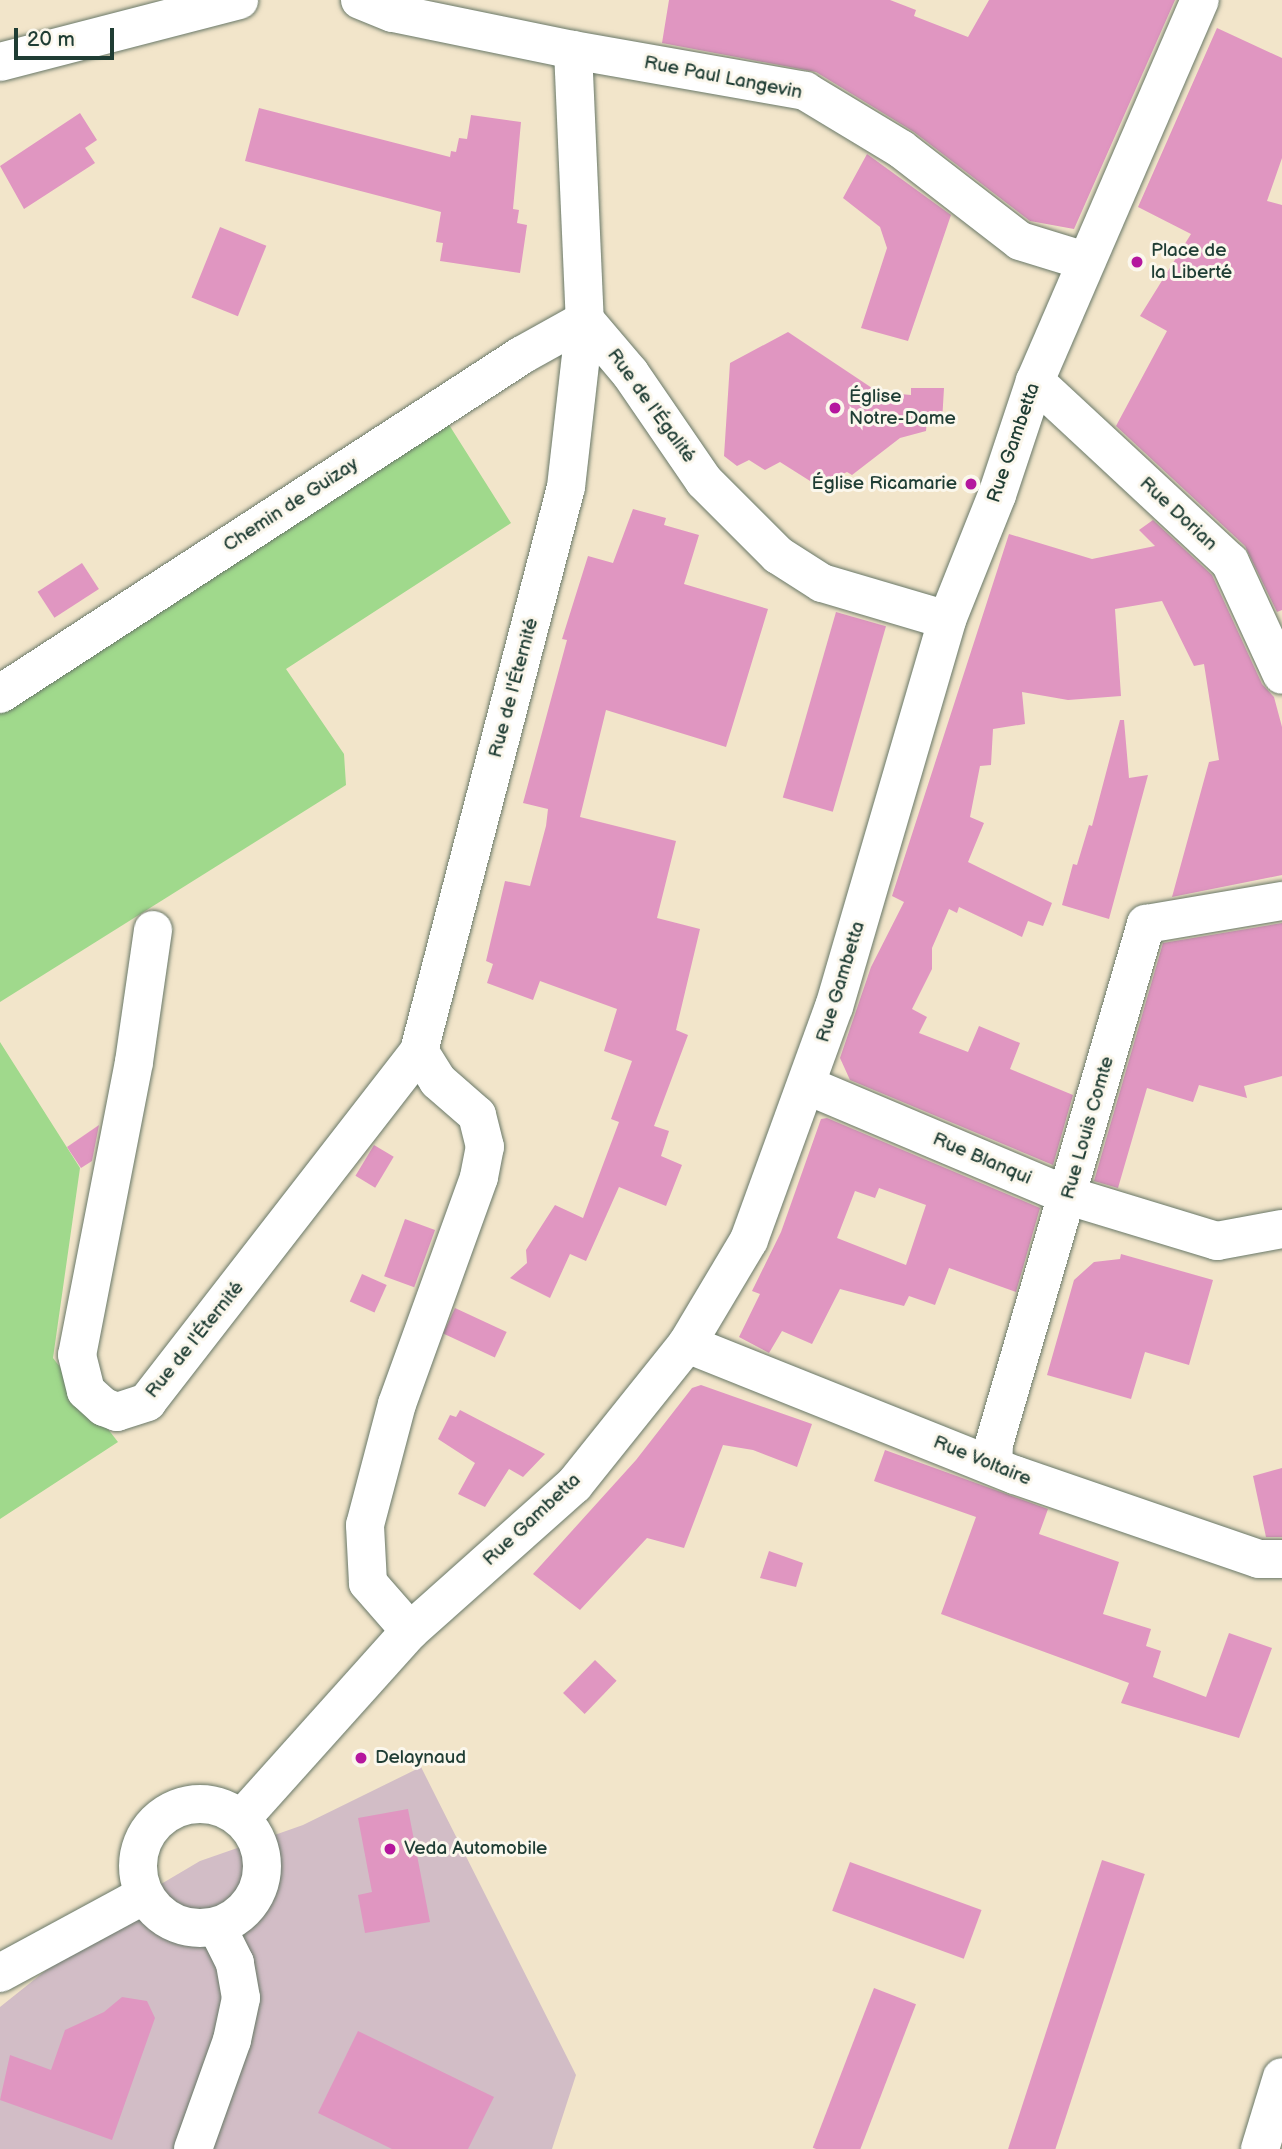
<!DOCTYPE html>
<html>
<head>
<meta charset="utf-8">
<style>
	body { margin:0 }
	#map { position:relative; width:1282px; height:2149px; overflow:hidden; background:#f2e5ca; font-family:"Balsamiq Sans",sans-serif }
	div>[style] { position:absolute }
	.industrial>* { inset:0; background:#d2bdc6 }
	.green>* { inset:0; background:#a0d98c }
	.building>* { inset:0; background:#e096c1; transform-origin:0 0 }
	.roads { filter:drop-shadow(0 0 2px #697868) drop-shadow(0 0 2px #697868) }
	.minor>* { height:38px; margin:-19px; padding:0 19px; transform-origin:19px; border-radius:19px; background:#fff }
	.major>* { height:38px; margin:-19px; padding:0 19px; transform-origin:19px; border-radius:19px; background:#fff }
	.major>.ring { margin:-19px; padding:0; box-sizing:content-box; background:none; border:38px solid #fff; border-radius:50% }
	.dots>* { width:19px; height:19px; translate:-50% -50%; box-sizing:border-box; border:4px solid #fbf7ec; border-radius:50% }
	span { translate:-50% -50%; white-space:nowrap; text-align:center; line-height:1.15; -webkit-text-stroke:6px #fbf7ec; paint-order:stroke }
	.street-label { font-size:19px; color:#1f3d34 }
	.poi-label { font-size:19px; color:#1f3d34 }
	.left { translate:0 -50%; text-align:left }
	.right { translate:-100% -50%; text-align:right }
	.scale { position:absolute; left:14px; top:28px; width:100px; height:32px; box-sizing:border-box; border:4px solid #1f3d34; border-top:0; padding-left:9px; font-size:21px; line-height:24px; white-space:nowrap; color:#1f3d34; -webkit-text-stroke:5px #fbf7ec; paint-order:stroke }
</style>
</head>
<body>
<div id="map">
	<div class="industrial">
		<i style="clip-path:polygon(421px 1767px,576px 2075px,552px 2149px,0 2149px,0 2007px,134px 1900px,200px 1861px,303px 1825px)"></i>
	</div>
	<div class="green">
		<i style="clip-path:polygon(446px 420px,511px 523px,286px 669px,344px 754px,346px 785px,0 1002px,0 712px)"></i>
		<i style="clip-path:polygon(0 1042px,80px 1168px,53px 1358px,118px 1442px,0 1519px)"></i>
	</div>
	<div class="building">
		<i style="clip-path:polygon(669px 0,890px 0,916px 10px,914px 16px,968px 37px,989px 0,1175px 0,1074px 229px,1030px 221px,914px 132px,816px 72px,662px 43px)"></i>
		<i style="clip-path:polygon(1217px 28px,1282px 58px,1282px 158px,1267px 201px,1282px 205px,1282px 610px,1277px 612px,1245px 546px,1116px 426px,1167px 331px,1140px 316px,1191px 234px,1138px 207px)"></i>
		<i style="clip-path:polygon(259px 108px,450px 157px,451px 151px,456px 152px,459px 138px,467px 139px,471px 115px,521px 122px,513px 209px,519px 210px,517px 223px,527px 225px,520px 273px,440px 261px,443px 243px,436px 242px,441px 212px,245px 161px)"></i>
		<i style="clip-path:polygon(80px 113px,97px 140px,85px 148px,95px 163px,24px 209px,0 166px)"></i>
		<i style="clip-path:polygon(867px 154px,951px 215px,908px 341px,861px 328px,887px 248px,880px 227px,843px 198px)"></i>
		<i style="left:220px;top:227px;width:50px;height:76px;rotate:22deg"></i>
		<i style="clip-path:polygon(788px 332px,878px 392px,911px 395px,911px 388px,944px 388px,942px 422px,927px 421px,926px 431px,900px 438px,852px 475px,847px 472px,818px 486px,780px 462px,765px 470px,749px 460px,737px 466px,724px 456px,730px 363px)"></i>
		<i style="clip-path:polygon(633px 509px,666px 518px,664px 525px,699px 535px,684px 584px,768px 609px,726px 747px,606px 710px,580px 817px,676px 841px,657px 918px,700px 929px,676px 1030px,688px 1035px,654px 1126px,669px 1131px,661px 1156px,682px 1165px,666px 1206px,619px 1187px,586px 1261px,570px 1254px,550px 1298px,510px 1278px,527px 1263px,526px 1250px,555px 1205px,583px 1218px,619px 1122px,611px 1119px,632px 1061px,604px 1051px,617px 1009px,540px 981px,533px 1000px,487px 983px,493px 964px,486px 961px,505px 881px,530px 886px,546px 826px,548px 809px,523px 803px,567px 640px,562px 639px,588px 556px,613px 563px)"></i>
		<i style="clip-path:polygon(1153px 520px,1212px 575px,1262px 684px,1274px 697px,1282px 727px,1282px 875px,1172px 897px,1209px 762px,1219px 760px,1204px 664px,1194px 666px,1162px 601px,1115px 609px,1121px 696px,1068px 700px,1022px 692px,1025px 724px,993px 729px,991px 765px,980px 766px,970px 817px,984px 823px,968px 862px,1052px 903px,1043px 926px,1028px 921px,1022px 937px,959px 907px,957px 913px,949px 909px,932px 948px,932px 969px,912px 1009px,927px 1017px,919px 1033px,968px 1052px,979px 1026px,1020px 1043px,1010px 1069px,1073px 1095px,1053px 1165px,850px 1080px,840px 1058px,871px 967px,904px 902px,892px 896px,1009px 534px,1092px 559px,1155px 546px,1139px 530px)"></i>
		<i style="left:82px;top:563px;width:31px;height:53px;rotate:57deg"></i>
		<i style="left:836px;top:612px;width:52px;height:193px;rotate:16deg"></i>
		<i style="clip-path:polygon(1120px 720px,1124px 720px,1129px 778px,1148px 775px,1109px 919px,1062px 905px,1073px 864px,1077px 865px,1089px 825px,1092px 826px)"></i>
		<i style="clip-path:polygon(1282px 923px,1282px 1076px,1244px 1086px,1247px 1098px,1199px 1085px,1193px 1102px,1147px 1088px,1118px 1188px,1094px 1181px,1163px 943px)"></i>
		<i style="clip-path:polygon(evenodd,827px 1118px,1040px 1208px,1016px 1292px,949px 1268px,935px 1305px,909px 1296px,904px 1306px,840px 1289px,812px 1344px,782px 1331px,769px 1353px,739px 1337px,760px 1294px,752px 1291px,781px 1232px,821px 1119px,827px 1118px,879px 1188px,926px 1205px,906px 1265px,837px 1238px,855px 1191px,875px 1198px,879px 1188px)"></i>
		<i style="clip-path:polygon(99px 1125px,92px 1161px,81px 1168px,67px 1147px)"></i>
		<i style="left:374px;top:1145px;width:23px;height:36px;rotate:31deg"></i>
		<i style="left:405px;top:1219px;width:32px;height:61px;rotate:20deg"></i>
		<i style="clip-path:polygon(1121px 1254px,1213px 1280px,1189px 1365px,1145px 1352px,1131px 1399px,1047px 1375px,1074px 1280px,1094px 1262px,1120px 1259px)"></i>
		<i style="left:362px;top:1274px;width:27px;height:30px;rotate:24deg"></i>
		<i style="left:455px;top:1308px;width:57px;height:28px;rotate:25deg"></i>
		<i style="clip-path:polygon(701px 1385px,812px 1424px,797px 1467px,753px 1450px,723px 1445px,684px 1548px,647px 1538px,580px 1610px,533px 1574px,636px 1460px,692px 1388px)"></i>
		<i style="clip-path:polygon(460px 1410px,545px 1454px,523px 1477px,509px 1469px,485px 1507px,458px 1494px,475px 1463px,438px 1439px,450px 1415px,456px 1417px)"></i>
		<i style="clip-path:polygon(885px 1450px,1048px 1509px,1039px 1534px,1119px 1562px,1103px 1614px,1151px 1629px,1146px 1646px,1161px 1651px,1153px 1677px,1206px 1697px,1229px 1633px,1272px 1648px,1239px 1738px,1121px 1703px,1129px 1683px,941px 1614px,976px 1517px,874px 1481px)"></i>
		<i style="clip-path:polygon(1282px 1468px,1282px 1537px,1266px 1537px,1253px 1476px)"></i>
		<i style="clip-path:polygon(769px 1551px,803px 1563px,796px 1587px,760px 1578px)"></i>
		<i style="left:595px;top:1660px;width:30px;height:46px;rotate:44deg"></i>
		<i style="clip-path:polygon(408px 1809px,430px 1922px,365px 1933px,358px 1895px,372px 1892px,358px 1818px)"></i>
		<i style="left:1102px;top:1860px;width:45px;height:309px;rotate:18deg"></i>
		<i style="left:850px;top:1862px;width:140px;height:52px;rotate:20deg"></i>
		<i style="left:874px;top:1988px;width:45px;height:171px;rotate:21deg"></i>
		<i style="clip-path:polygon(122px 1997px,147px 2001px,155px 2018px,112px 2140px,0 2100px,10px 2055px,51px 2070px,65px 2030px,104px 2012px)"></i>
		<i style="clip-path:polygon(358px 2031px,494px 2097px,468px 2149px,392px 2149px,318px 2113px)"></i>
	</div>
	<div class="roads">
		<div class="minor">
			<i style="left:360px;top:0;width:35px;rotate:22deg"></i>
			<i style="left:393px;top:13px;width:184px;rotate:11.6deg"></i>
			<i style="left:573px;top:50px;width:236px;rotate:10deg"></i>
			<i style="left:805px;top:91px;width:112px;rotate:31.1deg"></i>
			<i style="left:901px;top:149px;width:150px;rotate:37.7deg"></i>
			<i style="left:1020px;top:241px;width:68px;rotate:17.1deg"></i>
			<i style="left:573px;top:50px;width:270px;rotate:87.5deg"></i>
			<i style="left:585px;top:320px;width:70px;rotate:49.7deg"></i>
			<i style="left:630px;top:373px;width:131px;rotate:55.6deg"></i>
			<i style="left:704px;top:481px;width:105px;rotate:45deg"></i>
			<i style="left:778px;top:555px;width:52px;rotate:32.5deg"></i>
			<i style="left:822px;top:583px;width:130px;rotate:16.5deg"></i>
			<i style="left:0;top:62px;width:247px;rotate:-14.5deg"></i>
			<i style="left:1035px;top:381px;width:266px;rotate:42.9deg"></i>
			<i style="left:1230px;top:562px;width:124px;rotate:65.3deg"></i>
			<i style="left:0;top:694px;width:622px;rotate:-33deg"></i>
			<i style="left:522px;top:355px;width:72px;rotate:-29.1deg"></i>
			<i style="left:153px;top:930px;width:133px;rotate:98.2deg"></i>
			<i style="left:134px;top:1062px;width:298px;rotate:101deg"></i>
			<i style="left:77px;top:1355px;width:37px;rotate:76deg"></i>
			<i style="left:86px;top:1391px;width:24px;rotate:42deg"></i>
			<i style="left:104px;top:1407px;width:14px;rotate:21deg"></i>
			<i style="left:117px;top:1412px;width:32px;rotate:-18deg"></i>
			<i style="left:147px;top:1402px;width:444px;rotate:-52.2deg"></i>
			<i style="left:808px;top:1086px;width:283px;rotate:22.9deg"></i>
			<i style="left:1069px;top:1196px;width:155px;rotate:16.9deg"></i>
			<i style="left:1217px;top:1241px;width:66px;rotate:-10.5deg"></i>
			<i style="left:687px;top:1344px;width:353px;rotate:21.8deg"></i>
			<i style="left:1015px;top:1475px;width:258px;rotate:19deg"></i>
			<i style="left:1259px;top:1559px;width:23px"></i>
			<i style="left:993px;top:1464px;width:20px;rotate:-87deg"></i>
			<i style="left:994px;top:1444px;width:542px;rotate:-73.71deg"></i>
			<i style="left:1146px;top:924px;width:138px;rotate:-9.6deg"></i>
			<i style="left:410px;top:1631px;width:64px;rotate:-131.2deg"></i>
			<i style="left:368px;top:1583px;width:58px;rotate:-93deg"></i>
			<i style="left:365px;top:1525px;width:125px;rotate:-75.2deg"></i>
			<i style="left:397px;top:1404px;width:241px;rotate:-70.1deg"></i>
			<i style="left:479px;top:1177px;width:31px;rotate:-79deg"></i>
			<i style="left:485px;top:1147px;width:33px;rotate:-104deg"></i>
			<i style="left:477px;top:1115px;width:52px;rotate:-138.9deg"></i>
			<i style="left:438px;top:1081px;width:36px;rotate:-122deg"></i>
			<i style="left:419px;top:1051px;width:583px;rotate:-75.39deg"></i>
			<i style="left:566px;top:487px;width:168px;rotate:-83.5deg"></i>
			<i style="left:193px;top:2149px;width:116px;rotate:-70.3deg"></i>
			<i style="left:232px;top:2040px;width:43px;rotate:-77.9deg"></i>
			<i style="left:241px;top:1998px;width:36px;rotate:-100deg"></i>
			<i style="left:235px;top:1963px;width:40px;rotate:-116.6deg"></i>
			<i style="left:1260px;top:2149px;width:75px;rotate:-73deg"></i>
		</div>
		<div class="major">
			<i class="ring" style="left:138px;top:1804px;width:86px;height:86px"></i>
			<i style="left:242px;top:1818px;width:251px;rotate:-48.1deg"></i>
			<i style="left:410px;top:1631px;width:220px;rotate:-41.7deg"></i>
			<i style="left:574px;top:1485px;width:181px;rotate:-51.3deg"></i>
			<i style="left:687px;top:1344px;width:121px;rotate:-59.2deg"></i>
			<i style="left:749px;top:1240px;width:248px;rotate:-70deg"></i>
			<i style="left:834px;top:1007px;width:403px;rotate:-73.7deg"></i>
			<i style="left:947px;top:620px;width:135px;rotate:-68.2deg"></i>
			<i style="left:997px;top:495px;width:120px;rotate:-71.6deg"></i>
			<i style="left:1035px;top:381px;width:415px;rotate:-66.6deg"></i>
			<i style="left:0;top:1973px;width:164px;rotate:-28.4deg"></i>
		</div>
	</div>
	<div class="dots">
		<i style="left:1137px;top:262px;background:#b5179e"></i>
		<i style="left:835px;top:408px;background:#b5179e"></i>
		<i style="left:971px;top:484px;background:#b5179e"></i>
		<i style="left:361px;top:1758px;background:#b5179e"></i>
		<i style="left:390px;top:1849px;background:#b5179e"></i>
	</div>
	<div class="street-label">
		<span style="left:723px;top:78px;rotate:11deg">Rue Paul Langevin</span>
		<span style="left:651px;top:406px;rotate:54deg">Rue de l'Égalité</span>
		<span style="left:1014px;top:443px;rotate:-71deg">Rue Gambetta</span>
		<span style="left:291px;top:505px;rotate:-33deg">Chemin de Guizay</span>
		<span style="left:1178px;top:514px;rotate:43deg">Rue Dorian</span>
		<span style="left:514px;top:688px;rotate:-75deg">Rue de l'Éternité</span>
		<span style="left:841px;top:982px;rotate:-73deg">Rue Gambetta</span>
		<span style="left:1088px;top:1128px;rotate:-74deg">Rue Louis Comte</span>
		<span style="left:982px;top:1159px;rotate:23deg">Rue Blanqui</span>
		<span style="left:195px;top:1340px;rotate:-51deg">Rue de l'Éternité</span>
		<span style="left:982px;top:1461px;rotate:22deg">Rue Voltaire</span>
		<span style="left:532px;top:1520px;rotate:-43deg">Rue Gambetta</span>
	</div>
	<div class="poi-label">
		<span class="left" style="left:1151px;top:262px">Place de<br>la Liberté</span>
		<span class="left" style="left:849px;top:408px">Église<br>Notre-Dame</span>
		<span class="right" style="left:957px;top:484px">Église Ricamarie</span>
		<span class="left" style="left:375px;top:1758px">Delaynaud</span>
		<span class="left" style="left:404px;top:1849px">Veda Automobile</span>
	</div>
	<div class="scale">20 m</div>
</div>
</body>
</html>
